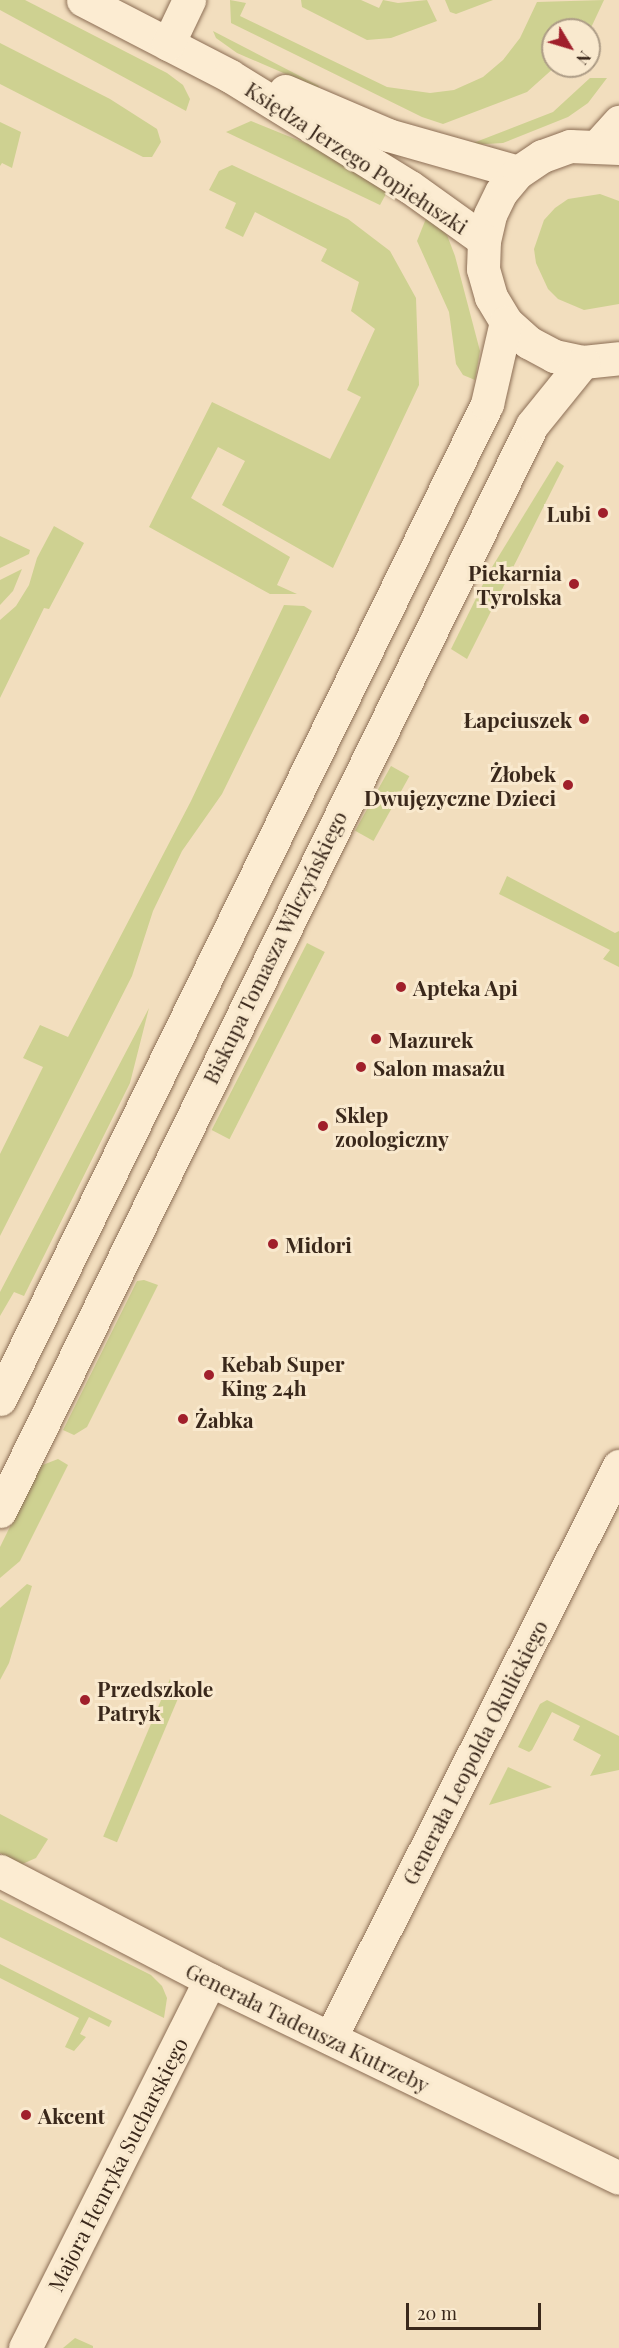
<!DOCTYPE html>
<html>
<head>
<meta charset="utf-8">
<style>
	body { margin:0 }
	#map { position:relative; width:619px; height:2348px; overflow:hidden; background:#f2debe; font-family:"Playfair Display",serif }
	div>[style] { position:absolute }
	.green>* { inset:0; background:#ced191; transform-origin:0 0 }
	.roads { filter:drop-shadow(0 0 2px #8c6e55) drop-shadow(0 0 2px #8c6e55) }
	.street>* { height:33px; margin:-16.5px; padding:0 16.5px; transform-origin:16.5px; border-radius:16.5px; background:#fcecd2 }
	.secondary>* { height:33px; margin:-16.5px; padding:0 16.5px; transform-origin:16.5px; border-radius:16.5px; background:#fcecd2 }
	.dots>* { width:16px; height:16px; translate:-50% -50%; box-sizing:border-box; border:3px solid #f9e9ce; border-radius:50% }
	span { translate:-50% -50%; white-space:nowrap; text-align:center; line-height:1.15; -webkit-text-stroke:6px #f9e9ce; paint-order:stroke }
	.street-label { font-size:21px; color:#3a281b }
	.poi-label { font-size:21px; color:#3a281b; font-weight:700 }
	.right { translate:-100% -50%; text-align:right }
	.left { translate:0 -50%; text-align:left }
	.north { position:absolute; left:541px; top:18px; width:60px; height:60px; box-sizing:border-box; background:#f9e9ce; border:2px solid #ad9c86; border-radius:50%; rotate:128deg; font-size:16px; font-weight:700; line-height:24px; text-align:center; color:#3a281b }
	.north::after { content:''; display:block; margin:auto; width:21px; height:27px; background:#a01f2b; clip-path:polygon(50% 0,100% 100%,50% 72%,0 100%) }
	.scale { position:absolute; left:406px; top:2303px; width:135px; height:27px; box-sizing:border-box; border:3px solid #3a281b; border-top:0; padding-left:8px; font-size:18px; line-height:21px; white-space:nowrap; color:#3a281b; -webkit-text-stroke:4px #f9e9ce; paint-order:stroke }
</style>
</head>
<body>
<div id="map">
	<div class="green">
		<i style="clip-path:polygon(0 0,25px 0,167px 73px,183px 85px,190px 99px,186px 111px,0 10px)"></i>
		<i style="clip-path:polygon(230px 0,246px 3px,240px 16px,387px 87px,430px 93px,454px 90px,483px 77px,503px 60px,520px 38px,537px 2px,604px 0,589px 32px,553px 30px,553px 66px,556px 66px,527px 92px,443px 124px,422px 117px,231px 23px)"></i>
		<i style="clip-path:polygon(301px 0,361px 0,379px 8px,383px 0,398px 3px,427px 0,437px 21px,391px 38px,367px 40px,302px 7px)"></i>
		<i style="clip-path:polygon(445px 0,493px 0,456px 14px,450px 12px)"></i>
		<i style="clip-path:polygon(213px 31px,319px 86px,318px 88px,237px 53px,216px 38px)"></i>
		<i style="clip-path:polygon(0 43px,110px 99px,157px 129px,161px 142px,152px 157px,143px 157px,0 84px)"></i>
		<i style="clip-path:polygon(590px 78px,607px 78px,588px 103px,568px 117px,503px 143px,468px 145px,553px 112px)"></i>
		<i style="clip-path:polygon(251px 121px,315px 147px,387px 192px,380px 205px,226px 132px)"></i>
		<i style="clip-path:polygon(0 122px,21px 132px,12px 168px,2px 163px,0 166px)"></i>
		<i style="clip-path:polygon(232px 165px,348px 219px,390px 251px,416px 298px,419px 385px,333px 568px,222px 505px,245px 461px,218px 447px,191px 498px,290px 557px,277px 585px,297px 594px,270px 594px,149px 527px,212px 402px,330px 459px,361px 397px,347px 390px,375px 329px,351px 311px,359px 282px,321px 261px,327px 249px,255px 212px,243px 237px,225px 228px,236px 203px,209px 190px,219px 171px)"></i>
		<i style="clip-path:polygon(600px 194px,619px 201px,619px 304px,584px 310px,558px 299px,548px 289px,536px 263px,534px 249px,544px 220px,555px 208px,568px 199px)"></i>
		<i style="clip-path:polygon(427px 216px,447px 235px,455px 256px,480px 351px,475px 380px,463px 375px,456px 364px,449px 312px,417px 241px)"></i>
		<i style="clip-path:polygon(557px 461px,564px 466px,467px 659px,451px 649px,489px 572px)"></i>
		<i style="clip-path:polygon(54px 526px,84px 543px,49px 609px,44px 608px,0 698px,0 620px,16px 606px,29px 585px,37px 558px)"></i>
		<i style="clip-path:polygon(0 536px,30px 550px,29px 554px,0 568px)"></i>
		<i style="clip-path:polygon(22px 569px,13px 591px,0 605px,0 580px)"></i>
		<i style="clip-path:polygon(284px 605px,304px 606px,312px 611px,222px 794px,182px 851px,153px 911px,132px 976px,0 1236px,0 1154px,43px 1067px,23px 1058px,40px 1025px,68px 1037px,191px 801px)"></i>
		<i style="left:391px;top:766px;width:21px;height:74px;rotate:29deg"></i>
		<i style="clip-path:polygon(507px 876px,615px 933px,619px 931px,619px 967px,603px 959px,610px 950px,499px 894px)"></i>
		<i style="left:307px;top:943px;width:20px;height:210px;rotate:27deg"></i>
		<i style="clip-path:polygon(149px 1008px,130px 1083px,24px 1296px,14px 1292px,0 1316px,0 1292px)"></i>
		<i style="clip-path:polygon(144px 1280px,158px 1285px,87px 1427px,74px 1435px,63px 1430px,137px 1281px)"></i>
		<i style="clip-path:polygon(58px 1459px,68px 1465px,20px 1561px,0 1578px,0 1547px,40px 1466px)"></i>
		<i style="clip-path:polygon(27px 1584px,32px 1586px,9px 1663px,0 1680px,0 1608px)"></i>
		<i style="left:170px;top:1679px;width:15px;height:171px;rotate:23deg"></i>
		<i style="clip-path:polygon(547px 1700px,619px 1736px,619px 1770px,590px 1776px,601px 1755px,573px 1740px,580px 1726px,552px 1712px,532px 1750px,529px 1752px,518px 1747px,540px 1704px)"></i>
		<i style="clip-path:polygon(508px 1767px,552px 1787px,489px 1805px)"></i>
		<i style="clip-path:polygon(0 1814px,48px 1839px,36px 1858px,20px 1865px,0 1853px)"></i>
		<i style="clip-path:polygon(0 1899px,151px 1975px,162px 1986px,167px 1998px,164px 2018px,0 1937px)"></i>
		<i style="clip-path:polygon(0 1964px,112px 2021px,109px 2027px,89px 2017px,80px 2034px,86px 2037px,74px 2051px,65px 2047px,79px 2018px,0 1978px)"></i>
		<i style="clip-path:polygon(75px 2338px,93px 2346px,93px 2348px,63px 2348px)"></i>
	</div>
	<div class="roads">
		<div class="street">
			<i style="left:83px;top:0;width:165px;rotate:27.3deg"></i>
			<i style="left:230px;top:76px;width:211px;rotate:31.7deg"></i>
			<i style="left:410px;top:187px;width:91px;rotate:35.6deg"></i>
			<i style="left:168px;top:44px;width:49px;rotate:-64.5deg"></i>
			<i style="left:285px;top:91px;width:112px;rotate:23.1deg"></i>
			<i style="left:388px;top:135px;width:135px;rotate:15.9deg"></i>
			<i style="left:599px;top:144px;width:30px;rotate:-48deg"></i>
			<i style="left:0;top:1871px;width:237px;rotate:27.4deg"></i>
			<i style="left:210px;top:1980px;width:454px;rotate:25.8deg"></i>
			<i style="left:330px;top:2038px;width:641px;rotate:-63.2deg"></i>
			<i style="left:25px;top:2348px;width:412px;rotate:-63.3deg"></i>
		</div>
		<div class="secondary">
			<i style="left:619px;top:148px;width:49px;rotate:-177.7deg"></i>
			<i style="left:570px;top:146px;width:30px;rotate:160deg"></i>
			<i style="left:542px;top:156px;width:29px;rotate:146deg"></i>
			<i style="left:518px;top:172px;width:26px;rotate:130deg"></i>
			<i style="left:501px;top:192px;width:25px;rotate:116deg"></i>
			<i style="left:490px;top:215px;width:26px;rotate:103deg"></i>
			<i style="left:484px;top:240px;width:29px;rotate:92deg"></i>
			<i style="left:483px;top:269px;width:29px;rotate:74deg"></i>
			<i style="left:491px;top:297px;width:29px;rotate:59deg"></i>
			<i style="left:506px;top:322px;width:30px;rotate:42deg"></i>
			<i style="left:528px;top:342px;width:30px;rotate:28deg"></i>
			<i style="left:554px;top:356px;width:30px;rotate:12deg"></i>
			<i style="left:583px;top:362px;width:36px;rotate:-6deg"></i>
			<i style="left:0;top:1399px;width:1108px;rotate:-63.92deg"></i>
			<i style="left:487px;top:404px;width:84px;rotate:-77deg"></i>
			<i style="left:0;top:1511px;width:1209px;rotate:-63.9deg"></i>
			<i style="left:532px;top:425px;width:81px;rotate:-51deg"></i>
		</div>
	</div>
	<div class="dots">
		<i style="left:603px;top:513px;background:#a01f2b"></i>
		<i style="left:574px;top:584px;background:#a01f2b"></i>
		<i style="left:584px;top:719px;background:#a01f2b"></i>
		<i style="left:568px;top:785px;background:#a01f2b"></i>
		<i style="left:401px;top:987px;background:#a01f2b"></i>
		<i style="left:376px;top:1039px;background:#a01f2b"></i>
		<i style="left:361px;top:1067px;background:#a01f2b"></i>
		<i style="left:323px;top:1126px;background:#a01f2b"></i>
		<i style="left:273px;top:1244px;background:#a01f2b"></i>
		<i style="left:209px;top:1375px;background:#a01f2b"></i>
		<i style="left:183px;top:1419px;background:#a01f2b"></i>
		<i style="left:85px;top:1700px;background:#a01f2b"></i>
		<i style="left:26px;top:2115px;background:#a01f2b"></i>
	</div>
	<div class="street-label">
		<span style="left:357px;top:157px;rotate:33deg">Księdza Jerzego Popiełuszki</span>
		<span style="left:274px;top:947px;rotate:-64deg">Biskupa Tomasza Wilczyńskiego</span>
		<span style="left:474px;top:1752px;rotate:-63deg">Generała Leopolda Okulickiego</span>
		<span style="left:308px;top:2027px;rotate:26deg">Generała Tadeusza Kutrzeby</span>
		<span style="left:117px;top:2164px;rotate:-63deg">Majora Henryka Sucharskiego</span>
	</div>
	<div class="poi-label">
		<span class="right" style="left:591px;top:513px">Lubi</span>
		<span class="right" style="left:562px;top:584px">Piekarnia<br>Tyrolska</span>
		<span class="right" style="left:572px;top:719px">Łapciuszek</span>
		<span class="right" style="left:556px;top:785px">Żłobek<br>Dwujęzyczne Dzieci</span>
		<span class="left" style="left:413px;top:987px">Apteka Api</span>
		<span class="left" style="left:388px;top:1039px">Mazurek</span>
		<span class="left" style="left:373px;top:1067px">Salon masażu</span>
		<span class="left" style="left:335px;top:1126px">Sklep<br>zoologiczny</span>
		<span class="left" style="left:285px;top:1244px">Midori</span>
		<span class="left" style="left:221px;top:1375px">Kebab Super<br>King 24h</span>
		<span class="left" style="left:195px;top:1419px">Żabka</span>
		<span class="left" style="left:97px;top:1700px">Przedszkole<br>Patryk</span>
		<span class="left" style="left:38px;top:2115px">Akcent</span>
	</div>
	<div class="north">N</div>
	<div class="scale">20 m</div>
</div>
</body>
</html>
